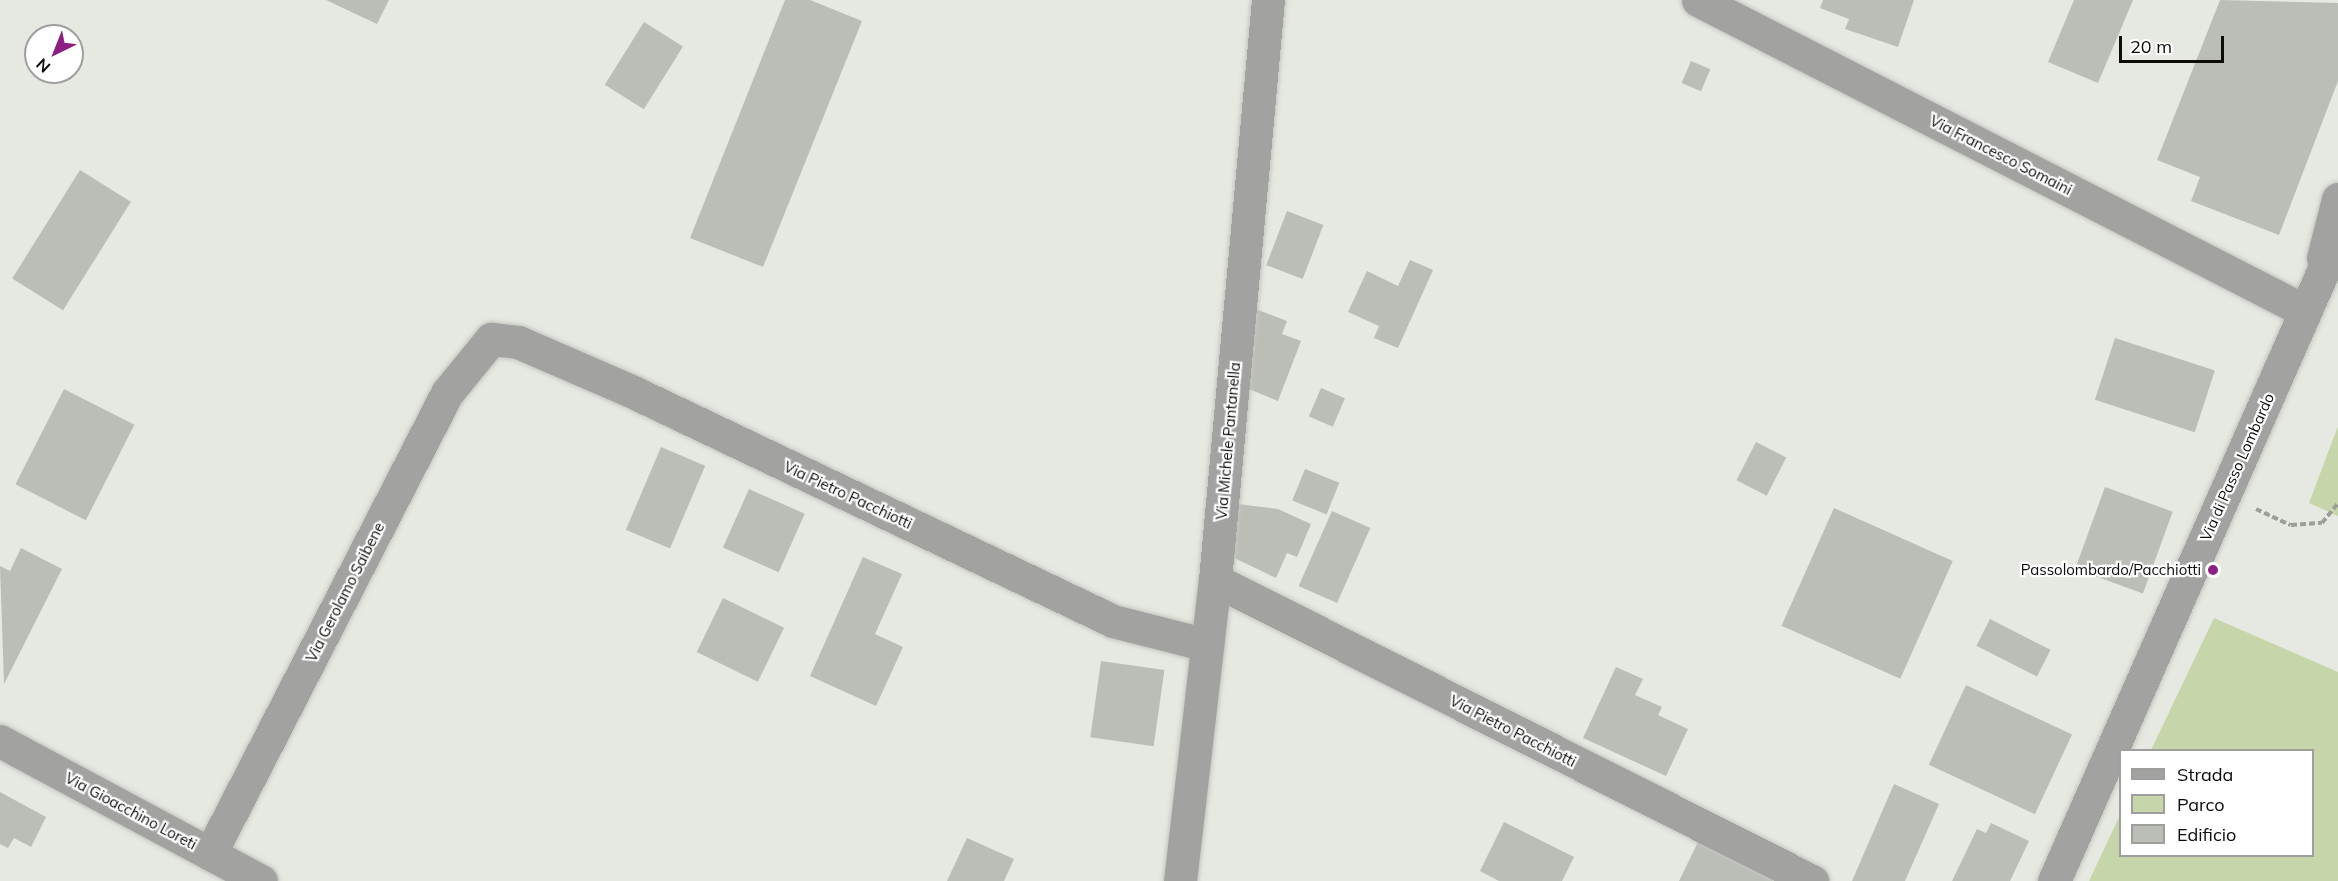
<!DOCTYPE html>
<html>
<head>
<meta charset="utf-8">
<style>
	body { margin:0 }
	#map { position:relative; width:2338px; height:881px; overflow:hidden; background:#e6e9e2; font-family:Mulish,sans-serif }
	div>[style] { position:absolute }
	.green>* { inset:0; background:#c7d5ab }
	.building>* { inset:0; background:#bbbdb7; transform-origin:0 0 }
	.path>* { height:4px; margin-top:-2px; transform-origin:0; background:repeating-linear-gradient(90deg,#9d9e99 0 6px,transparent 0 9px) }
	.roads { filter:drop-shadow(0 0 2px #c3c6bf) drop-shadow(0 0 2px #c3c6bf) }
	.minor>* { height:33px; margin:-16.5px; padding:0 16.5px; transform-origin:16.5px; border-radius:16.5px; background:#a2a3a1 }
	.tertiary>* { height:33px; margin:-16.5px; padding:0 16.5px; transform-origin:16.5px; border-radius:16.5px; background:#a2a3a1 }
	.dots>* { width:16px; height:16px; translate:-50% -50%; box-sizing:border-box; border:3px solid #fff; border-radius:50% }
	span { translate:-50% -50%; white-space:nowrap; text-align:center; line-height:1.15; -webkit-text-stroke:4.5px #fff; paint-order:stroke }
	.street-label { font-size:15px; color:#0c0c0a }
	.poi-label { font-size:15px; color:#0c0c0a }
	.right { translate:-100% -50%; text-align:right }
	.legend { position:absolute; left:2119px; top:749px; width:195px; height:108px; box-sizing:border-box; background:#fff; border:2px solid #9e9e9d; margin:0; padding:8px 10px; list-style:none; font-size:18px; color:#0c0c0a }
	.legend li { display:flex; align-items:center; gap:12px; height:30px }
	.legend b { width:30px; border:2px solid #9e9e9d }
	.north { position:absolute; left:24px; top:24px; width:60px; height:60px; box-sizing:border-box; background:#fff; border:2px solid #9e9e9d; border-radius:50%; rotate:223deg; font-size:16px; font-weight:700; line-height:24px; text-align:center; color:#0c0c0a }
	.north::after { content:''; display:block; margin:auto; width:21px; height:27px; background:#8e1f82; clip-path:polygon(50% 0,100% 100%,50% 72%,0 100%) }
	.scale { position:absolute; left:2119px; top:36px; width:105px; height:27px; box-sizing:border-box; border:3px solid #0c0c0a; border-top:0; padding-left:8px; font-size:18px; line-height:21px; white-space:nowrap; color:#0c0c0a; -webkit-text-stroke:4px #fff; paint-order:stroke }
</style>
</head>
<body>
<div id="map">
	<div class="green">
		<i style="clip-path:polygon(2338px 426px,2338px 516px,2309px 503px)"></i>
		<i style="clip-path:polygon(2214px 618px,2338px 672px,2338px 881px,2089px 881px,2120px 815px,2120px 856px,2312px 856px,2312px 750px,2151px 750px)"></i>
	</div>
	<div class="building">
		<i style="clip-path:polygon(326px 0,389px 0,377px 24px)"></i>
		<i style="clip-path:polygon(785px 0,810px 0,862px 21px,763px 267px,690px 238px)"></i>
		<i style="clip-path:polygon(1823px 0,1914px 0,1898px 47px,1845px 29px,1849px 19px,1820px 8px)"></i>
		<i style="clip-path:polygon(2074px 0,2133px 0,2098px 83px,2048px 62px)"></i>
		<i style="clip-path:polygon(2220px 0,2338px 3px,2338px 81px,2279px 235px,2191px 201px,2200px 177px,2157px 160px)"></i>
		<i style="left:644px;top:22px;width:46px;height:74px;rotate:32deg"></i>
		<i style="left:1691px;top:61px;width:21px;height:24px;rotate:23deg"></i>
		<i style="left:80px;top:170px;width:60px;height:128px;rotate:32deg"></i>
		<i style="left:1287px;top:211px;width:39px;height:58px;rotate:21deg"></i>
		<i style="clip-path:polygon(1410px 260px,1433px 270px,1398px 348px,1374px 338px,1379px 326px,1348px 312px,1367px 271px,1398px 286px)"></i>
		<i style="clip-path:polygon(1253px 308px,1287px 321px,1282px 334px,1301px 341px,1278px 401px,1244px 387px)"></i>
		<i style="left:2115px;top:338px;width:105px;height:65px;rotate:18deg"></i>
		<i style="left:1321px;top:388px;width:26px;height:31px;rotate:23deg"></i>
		<i style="left:64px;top:389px;width:79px;height:107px;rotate:27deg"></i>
		<i style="left:1756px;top:442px;width:34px;height:43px;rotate:27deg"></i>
		<i style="left:661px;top:447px;width:48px;height:90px;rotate:23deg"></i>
		<i style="left:1305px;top:469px;width:37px;height:34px;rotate:22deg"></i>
		<i style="left:2105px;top:487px;width:72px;height:87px;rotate:20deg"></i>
		<i style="left:749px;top:489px;width:61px;height:64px;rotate:24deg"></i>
		<i style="clip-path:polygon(1238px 504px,1278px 509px,1311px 524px,1297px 557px,1287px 553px,1276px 578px,1232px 557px)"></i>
		<i style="left:1834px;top:508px;width:130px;height:129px;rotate:24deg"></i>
		<i style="left:1332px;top:511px;width:42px;height:82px;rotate:24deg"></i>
		<i style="clip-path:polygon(21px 548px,62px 569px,4px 684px,0 566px,10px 571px)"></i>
		<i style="clip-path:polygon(863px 557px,902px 574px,875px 634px,903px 647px,876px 706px,810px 676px)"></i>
		<i style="left:723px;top:598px;width:68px;height:60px;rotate:26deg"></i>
		<i style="left:1990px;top:619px;width:68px;height:30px;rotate:27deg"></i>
		<i style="left:1101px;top:661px;width:64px;height:77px;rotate:8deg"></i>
		<i style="clip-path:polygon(1616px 667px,1643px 679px,1635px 695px,1662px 707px,1658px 715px,1688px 729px,1666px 776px,1583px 738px)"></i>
		<i style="left:1966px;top:685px;width:117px;height:88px;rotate:25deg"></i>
		<i style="clip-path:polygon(1894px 784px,1939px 804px,1905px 881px,1852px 881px)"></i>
		<i style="clip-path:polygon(0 792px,46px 817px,31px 847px,14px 838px,8px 848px,0 844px)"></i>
		<i style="clip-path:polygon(1504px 822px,1574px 857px,1562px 881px,1499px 881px,1480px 871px)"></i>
		<i style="clip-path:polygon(1991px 823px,2029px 841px,2010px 881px,1952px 881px,1977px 829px,1986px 833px)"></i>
		<i style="clip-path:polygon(967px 838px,1014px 859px,1004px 881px,947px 881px)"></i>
		<i style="clip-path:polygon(1699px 840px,1784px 881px,1679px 881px)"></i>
	</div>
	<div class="path">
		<i style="left:2256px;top:509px;width:38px;rotate:25deg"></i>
		<i style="left:2291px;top:525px;width:31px;rotate:-4deg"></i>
		<i style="left:2322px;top:523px;width:26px;rotate:-51deg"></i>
	</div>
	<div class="roads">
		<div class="minor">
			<i style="left:1698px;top:0;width:682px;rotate:27.13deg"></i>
			<i style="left:1215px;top:580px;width:669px;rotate:26.76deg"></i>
			<i style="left:0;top:741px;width:296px;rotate:28.2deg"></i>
			<i style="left:210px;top:854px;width:518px;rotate:-62.79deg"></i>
			<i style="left:447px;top:393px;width:70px;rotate:-50.8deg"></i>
			<i style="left:491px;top:339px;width:27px;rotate:6deg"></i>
			<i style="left:518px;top:342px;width:121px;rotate:23.4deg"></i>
			<i style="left:629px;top:390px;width:536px;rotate:25.51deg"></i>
			<i style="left:1113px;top:621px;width:97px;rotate:14.3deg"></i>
			<i style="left:1180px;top:881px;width:303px;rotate:-83.4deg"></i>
			<i style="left:1215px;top:580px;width:582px;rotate:-84.78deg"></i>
		</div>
		<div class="tertiary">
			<i style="left:2323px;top:258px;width:61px;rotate:-75.7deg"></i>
			<i style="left:2054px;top:881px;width:704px;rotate:-66.2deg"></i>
		</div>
	</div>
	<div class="dots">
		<i style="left:2213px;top:570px;background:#8e1f82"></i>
	</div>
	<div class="street-label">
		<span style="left:2001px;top:155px;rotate:27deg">Via Francesco Somaini</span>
		<span style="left:1228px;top:441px;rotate:-85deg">Via Michele Pantanella</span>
		<span style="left:2237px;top:467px;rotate:-66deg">Via di Passo Lombardo</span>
		<span style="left:848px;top:495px;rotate:25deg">Via Pietro Pacchiotti</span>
		<span style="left:345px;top:592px;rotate:-63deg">Via Gerolamo Saibene</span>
		<span style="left:1513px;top:731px;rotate:27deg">Via Pietro Pacchiotti</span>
		<span style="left:131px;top:811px;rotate:28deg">Via Gioacchino Loreti</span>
	</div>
	<div class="poi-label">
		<span class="right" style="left:2201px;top:570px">Passolombardo/Pacchiotti</span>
	</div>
	<ul class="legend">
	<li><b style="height:8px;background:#a2a3a1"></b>Strada</li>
	<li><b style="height:16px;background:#c7d5ab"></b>Parco</li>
	<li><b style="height:16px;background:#bbbdb7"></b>Edificio</li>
	</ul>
	<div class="north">N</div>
	<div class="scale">20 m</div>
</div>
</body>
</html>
